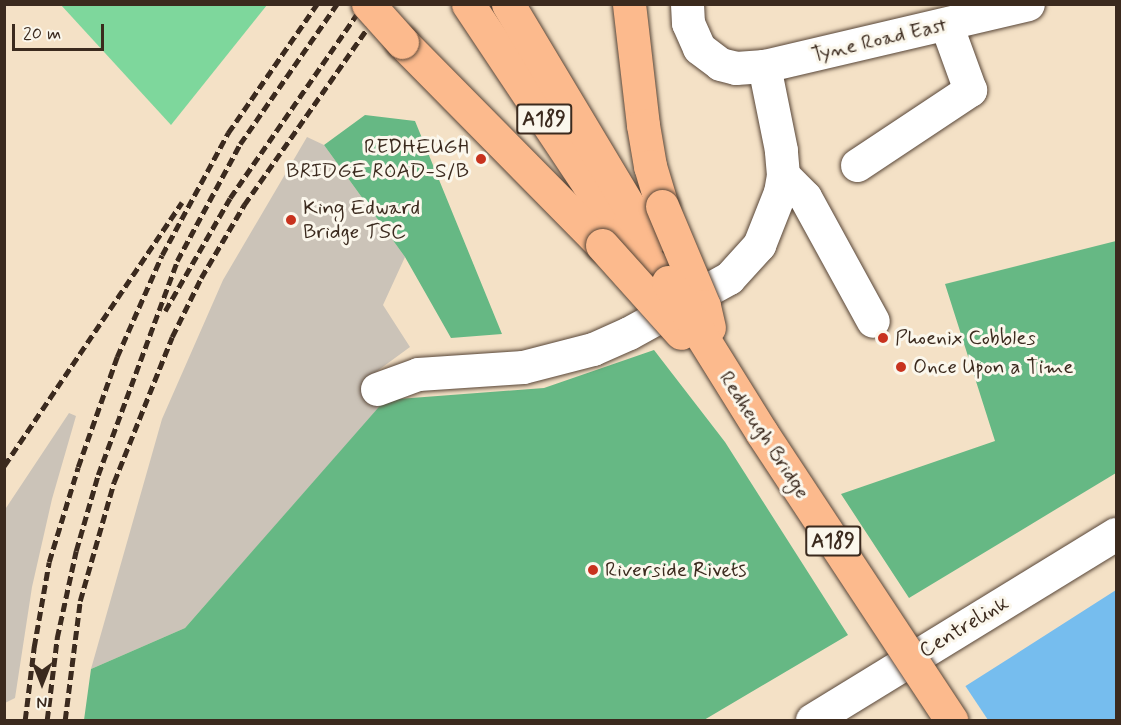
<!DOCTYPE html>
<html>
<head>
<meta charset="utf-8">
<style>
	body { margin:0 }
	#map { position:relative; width:1121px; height:725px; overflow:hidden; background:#f4e1c6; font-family:Mynerve,sans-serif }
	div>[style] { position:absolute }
	.industrial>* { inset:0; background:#cbc3b8 }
	.green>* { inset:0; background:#7ed79c }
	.forest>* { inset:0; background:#66b884 }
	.water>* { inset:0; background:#76bdee }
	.pier>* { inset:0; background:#f4e1c6 }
	.roads { filter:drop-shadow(0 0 2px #574537) drop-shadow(0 0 2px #574537) }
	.minor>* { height:33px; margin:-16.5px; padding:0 16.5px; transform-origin:16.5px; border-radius:16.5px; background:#fff }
	.major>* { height:33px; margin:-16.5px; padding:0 16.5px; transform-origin:16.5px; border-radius:16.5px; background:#fcba8d }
	.rail>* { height:4.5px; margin-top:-2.25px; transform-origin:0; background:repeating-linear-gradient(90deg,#3b2a1e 0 9px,transparent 0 13.5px) }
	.bridges { filter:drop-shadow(0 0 2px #574537) drop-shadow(0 0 2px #574537) }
	.major-bridge>* { height:33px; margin:-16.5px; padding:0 16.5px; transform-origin:16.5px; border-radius:16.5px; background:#fcba8d }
	.dots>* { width:16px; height:16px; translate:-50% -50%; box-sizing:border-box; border:3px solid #fbf7ec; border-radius:50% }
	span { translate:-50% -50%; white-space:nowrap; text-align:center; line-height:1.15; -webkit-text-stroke:6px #fbf7ec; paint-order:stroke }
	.shield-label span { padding:2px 4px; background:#fbf7ec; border:2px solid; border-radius:4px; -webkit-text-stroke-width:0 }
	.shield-label { font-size:20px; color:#3b2a1e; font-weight:700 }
	.street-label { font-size:21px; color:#3b2a1e }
	.poi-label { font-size:21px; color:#3b2a1e }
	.right { translate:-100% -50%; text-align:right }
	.left { translate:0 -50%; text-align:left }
	.frame { position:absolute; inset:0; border:6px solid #3b2a1e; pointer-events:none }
	.north { position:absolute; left:12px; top:653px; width:60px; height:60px; -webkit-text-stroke:4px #fbf7ec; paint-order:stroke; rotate:180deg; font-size:16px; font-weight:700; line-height:24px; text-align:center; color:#3b2a1e }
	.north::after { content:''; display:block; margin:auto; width:21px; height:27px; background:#3b2a1e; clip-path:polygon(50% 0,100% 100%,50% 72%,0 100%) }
	.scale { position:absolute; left:12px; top:24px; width:92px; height:27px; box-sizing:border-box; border:3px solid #3b2a1e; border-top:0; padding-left:8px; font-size:18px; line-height:21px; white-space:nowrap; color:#3b2a1e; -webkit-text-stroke:4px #fbf7ec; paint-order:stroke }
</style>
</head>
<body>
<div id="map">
	<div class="industrial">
		<i style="clip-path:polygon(307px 137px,324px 145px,405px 257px,383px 305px,410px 347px,369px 377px,385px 401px,185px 628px,91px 669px,162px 419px,223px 280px)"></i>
		<i style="clip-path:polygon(69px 413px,76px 416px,52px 499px,32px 587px,15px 698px,5px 703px,4px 511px)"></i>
	</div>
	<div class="green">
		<i style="clip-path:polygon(61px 5px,267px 5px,171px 125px)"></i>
	</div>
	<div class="forest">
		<i style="clip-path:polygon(365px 115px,415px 121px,502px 334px,451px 338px,405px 257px,324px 145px)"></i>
		<i style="clip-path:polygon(1116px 241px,1116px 473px,909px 598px,841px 494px,995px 441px,945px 284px)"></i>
		<i style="clip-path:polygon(654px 350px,725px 442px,848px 635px,704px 720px,84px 720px,91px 669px,185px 628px,385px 400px,544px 388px)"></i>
	</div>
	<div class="water">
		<i style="clip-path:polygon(1116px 590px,1116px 720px,912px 720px,1019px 652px)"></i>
	</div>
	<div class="pier">
		<i style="clip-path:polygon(964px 684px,988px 720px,909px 720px,910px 718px)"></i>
	</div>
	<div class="roads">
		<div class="minor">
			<i style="left:687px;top:4px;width:19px;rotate:87deg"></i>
			<i style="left:688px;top:23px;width:27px;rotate:66deg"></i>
			<i style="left:699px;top:48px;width:26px;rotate:37deg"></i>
			<i style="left:720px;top:64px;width:16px;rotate:14deg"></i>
			<i style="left:736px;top:68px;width:28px;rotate:-4deg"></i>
			<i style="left:764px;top:66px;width:271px;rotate:-13.2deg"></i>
			<i style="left:857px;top:165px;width:136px;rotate:-33.6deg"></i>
			<i style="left:970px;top:90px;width:70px;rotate:-110deg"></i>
			<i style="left:783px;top:175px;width:31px;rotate:45deg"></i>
			<i style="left:805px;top:197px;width:141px;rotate:61.3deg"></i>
			<i style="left:377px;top:389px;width:44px;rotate:-20.1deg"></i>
			<i style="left:418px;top:374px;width:105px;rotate:-3.8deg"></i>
			<i style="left:523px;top:367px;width:72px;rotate:-14.4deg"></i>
			<i style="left:593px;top:349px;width:39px;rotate:-24deg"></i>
			<i style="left:629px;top:333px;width:114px;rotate:-28.8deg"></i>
			<i style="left:729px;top:278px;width:45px;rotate:-47.7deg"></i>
			<i style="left:759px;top:245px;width:57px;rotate:-68.4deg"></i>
			<i style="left:780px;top:192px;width:17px;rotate:-80deg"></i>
			<i style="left:783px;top:175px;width:25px;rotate:-95deg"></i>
			<i style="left:781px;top:150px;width:86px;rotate:-101.4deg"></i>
			<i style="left:812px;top:720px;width:356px;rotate:-31.5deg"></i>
		</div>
		<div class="major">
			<i style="left:468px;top:4px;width:275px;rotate:56.3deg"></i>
			<i style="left:621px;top:233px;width:68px;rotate:46.2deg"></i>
			<i style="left:508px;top:4px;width:275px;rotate:59.1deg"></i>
			<i style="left:629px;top:4px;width:122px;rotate:83.4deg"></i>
			<i style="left:643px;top:125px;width:42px;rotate:80.3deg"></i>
			<i style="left:650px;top:166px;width:42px;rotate:73.3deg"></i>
			<i style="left:402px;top:42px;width:285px;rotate:45.4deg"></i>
		</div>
	</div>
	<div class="rail">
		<i style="left:165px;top:311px;width:130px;rotate:-60.1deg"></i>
		<i style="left:230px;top:198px;width:236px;rotate:-55.4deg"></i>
		<i style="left:4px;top:466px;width:318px;rotate:-56deg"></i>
		<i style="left:25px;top:720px;width:74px;rotate:-83deg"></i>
		<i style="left:34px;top:647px;width:86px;rotate:-80deg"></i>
		<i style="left:49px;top:562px;width:99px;rotate:-73deg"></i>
		<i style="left:78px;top:467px;width:117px;rotate:-70.5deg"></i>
		<i style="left:117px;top:357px;width:111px;rotate:-66.2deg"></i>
		<i style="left:162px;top:255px;width:139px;rotate:-61.6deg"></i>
		<i style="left:228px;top:133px;width:157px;rotate:-55.4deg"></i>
		<i style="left:47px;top:720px;width:83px;rotate:-83deg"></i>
		<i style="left:57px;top:638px;width:89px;rotate:-77.7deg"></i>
		<i style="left:76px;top:551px;width:79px;rotate:-73.9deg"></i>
		<i style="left:98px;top:475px;width:228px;rotate:-69.7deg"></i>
		<i style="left:177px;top:261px;width:133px;rotate:-61.7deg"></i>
		<i style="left:240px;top:144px;width:170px;rotate:-55.3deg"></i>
		<i style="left:65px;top:720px;width:120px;rotate:-82.8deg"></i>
		<i style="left:80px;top:601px;width:124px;rotate:-74.1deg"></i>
		<i style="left:114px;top:482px;width:156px;rotate:-68.2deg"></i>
		<i style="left:172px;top:337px;width:66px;rotate:-63.8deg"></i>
		<i style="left:201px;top:278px;width:85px;rotate:-59.5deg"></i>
		<i style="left:244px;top:205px;width:245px;rotate:-55.1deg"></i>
	</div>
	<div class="bridges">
		<div class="major-bridge">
			<i style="left:368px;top:4px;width:51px;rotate:48.2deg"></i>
			<i style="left:662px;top:206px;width:108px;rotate:67.2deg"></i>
			<i style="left:704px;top:306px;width:22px;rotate:77deg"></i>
			<i style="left:602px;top:245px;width:118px;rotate:48.1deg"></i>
			<i style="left:668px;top:282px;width:178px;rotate:58.1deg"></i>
			<i style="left:762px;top:433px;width:344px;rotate:56.6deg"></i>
		</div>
	</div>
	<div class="dots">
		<i style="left:481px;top:159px;background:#c8321e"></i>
		<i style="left:291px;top:220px;background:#c8321e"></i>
		<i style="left:883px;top:338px;background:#c8321e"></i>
		<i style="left:901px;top:367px;background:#c8321e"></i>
		<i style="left:593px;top:570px;background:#c8321e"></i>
	</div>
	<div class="shield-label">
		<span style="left:544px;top:119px">A189</span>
		<span style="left:833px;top:541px">A189</span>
	</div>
	<div class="street-label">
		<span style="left:879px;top:40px;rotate:-13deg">Tyne Road East</span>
		<span style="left:764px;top:435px;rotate:57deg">Redheugh Bridge</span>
		<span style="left:964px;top:627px;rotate:-31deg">Centrelink</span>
	</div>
	<div class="poi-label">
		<span class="right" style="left:469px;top:159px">REDHEUGH<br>BRIDGE ROAD-S/B</span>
		<span class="left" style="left:303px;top:220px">King Edward<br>Bridge TSC</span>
		<span class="left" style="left:895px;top:338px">Phoenix Cobbles</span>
		<span class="left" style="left:913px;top:367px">Once Upon a Time</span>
		<span class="left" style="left:605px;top:570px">Riverside Rivets</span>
	</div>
	<div class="frame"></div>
	<div class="north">N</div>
	<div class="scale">20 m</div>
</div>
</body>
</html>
